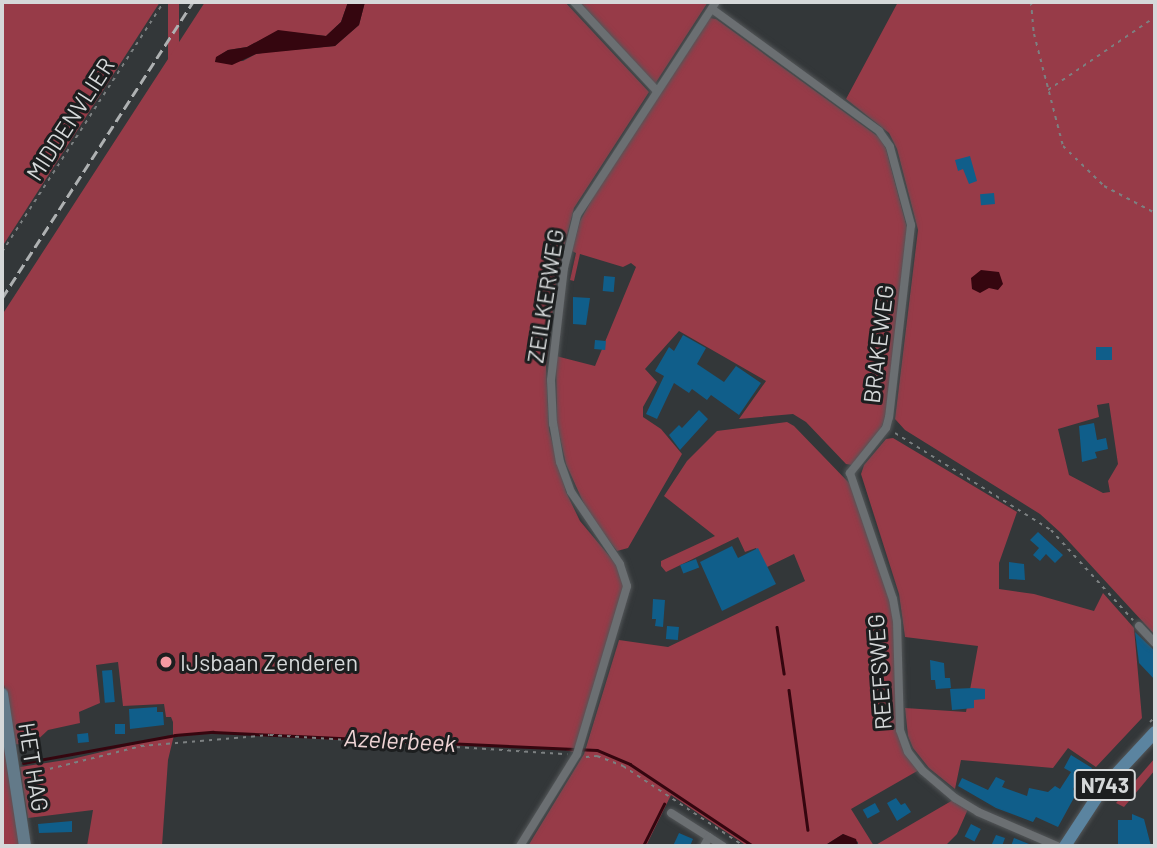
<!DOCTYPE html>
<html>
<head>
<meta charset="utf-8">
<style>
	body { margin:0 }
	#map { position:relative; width:1157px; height:848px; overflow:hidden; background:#333739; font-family:Barlow,sans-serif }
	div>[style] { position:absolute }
	.green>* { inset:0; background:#973b48; transform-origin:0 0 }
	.water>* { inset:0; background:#35060f }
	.stream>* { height:2.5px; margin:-1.25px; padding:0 1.25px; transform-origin:1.25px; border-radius:1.25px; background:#35060f }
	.building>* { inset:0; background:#105e8a; transform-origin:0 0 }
	.path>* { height:2px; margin-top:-1px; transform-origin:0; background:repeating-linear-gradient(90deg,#7c8081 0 3.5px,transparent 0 8.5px) }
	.roads { filter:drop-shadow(0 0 2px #535658) drop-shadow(0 0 2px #535658) }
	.street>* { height:8px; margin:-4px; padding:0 4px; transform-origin:4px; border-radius:4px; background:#6b6f72 }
	.secondary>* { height:12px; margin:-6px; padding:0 6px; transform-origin:6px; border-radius:6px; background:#637a89 }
	.primary>* { height:12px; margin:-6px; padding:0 6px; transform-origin:6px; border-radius:6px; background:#5b84a0 }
	.rail>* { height:2.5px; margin-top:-1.25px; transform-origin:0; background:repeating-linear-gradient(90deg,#aeb1b2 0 10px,transparent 0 15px) }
	.dots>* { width:19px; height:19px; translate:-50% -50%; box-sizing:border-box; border:4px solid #1c1e1f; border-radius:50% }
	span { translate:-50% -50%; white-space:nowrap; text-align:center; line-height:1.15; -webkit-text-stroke:6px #1c1e1f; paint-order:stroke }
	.shield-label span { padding:2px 5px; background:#1c1e1f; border:2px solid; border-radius:5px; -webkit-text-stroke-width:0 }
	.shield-label { font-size:21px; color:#d5d8d9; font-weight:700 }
	.street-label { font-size:23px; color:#d5d8d9 }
	.poi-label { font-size:23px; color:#d5d8d9 }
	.left { translate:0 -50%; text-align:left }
	.water-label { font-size:24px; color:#eed3d4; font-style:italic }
	.frame { position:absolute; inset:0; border:4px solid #d5d8d9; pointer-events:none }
</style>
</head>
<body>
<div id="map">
	<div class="green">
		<i style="clip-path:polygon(2px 2px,160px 2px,2px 247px)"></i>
		<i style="left:168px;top:2px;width:11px;height:306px"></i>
		<i style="clip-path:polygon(205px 2px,348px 2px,341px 22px,326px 36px,278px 31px,247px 47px,228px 50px,217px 57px,215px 62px,243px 61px,256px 54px,268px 52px,335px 46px,359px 25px,365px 2px,565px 2px,649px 92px,574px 208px,557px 274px,546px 367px,549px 430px,566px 492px,580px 521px,616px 564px,624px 587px,574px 752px,561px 749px,388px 743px,219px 732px,174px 735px,168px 760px,162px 846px,87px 846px,93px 810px,28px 818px,20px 767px,72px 759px,173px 735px,173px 722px,171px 717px,166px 717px,164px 704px,123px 706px,118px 662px,96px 665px,100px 703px,79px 712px,80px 723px,48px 730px,31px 746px,16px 744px,2px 675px,2px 315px)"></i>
		<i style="clip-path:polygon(580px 2px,708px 2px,655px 84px)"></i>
		<i style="clip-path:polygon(evenodd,898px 2px,1155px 2px,1155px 635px,1061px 533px,1040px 514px,905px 430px,895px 419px,918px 230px,897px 149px,889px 133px,846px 99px,898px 2px,1109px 403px,1118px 464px,1108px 481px,1110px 492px,1103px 493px,1069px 475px,1058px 429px,1099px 417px,1097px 405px,1109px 403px)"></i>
		<i style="clip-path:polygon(710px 18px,716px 19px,880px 138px,886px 149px,907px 228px,886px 415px,880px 431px,852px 465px,846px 464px,806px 422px,793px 414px,739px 419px,766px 381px,679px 331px,645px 369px,657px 382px,643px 407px,643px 417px,661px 429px,682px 454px,628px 548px,617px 551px,589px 515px,566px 464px,557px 424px,556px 356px,595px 366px,636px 267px,631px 263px,623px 267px,580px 254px,574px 281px,570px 280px,576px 253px,572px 251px,580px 221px,602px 181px)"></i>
		<i style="clip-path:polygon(787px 422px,794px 426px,852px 486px,889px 593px,895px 626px,895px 696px,900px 741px,919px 770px,851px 809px,874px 846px,953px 800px,968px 809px,957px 834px,945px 846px,858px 846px,858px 842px,843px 834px,824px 846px,747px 846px,671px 795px,646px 846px,528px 846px,584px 754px,619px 640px,668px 647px,805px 581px,794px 554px,765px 568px,756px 548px,745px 552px,738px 537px,666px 572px,661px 566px,661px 561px,715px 536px,664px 496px,687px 461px,717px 431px)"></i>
		<i style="clip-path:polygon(893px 438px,1017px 512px,999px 563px,999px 589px,1034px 594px,1094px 611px,1103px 593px,1134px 628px,1142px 718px,1096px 767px,1068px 748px,1053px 768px,961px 760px,955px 789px,929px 768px,913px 748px,908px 736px,905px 708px,966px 712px,978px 646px,905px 637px,899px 594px,861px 474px,864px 465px,886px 439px)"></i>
		<i style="clip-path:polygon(2px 733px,9px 772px,20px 846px,2px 846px,2px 772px,4px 770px)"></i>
		<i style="clip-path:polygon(1155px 758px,1155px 770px,1124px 807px,1116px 803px)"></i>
	</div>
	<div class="water">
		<i style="clip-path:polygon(348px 2px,365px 2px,359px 25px,335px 46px,256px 54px,232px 65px,215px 62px,216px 57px,228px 50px,247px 47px,278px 30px,326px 36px,341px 22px)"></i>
		<i style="clip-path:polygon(981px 270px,999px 272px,1003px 284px,998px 290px,989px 288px,980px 293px,972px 289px,971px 278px)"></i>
		<i style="clip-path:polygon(843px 834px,856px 839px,858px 846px,824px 846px)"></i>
	</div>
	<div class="stream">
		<i style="left:777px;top:627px;width:47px;rotate:81.3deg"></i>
		<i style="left:789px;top:690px;width:141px;rotate:82.3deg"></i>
		<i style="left:23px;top:763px;width:155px;rotate:-10.4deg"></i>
		<i style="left:175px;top:735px;width:38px;rotate:-5deg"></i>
		<i style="left:213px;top:732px;width:384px;rotate:2.7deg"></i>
		<i style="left:597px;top:750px;width:36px;rotate:23deg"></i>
		<i style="left:630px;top:764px;width:148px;rotate:33.7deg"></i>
		<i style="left:643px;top:846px;width:47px;rotate:-63.4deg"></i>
	</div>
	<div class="building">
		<i style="clip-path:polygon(970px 156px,977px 181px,969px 184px,963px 169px,958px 171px,955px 160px)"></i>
		<i style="left:994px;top:193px;width:11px;height:14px;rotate:85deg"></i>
		<i style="left:604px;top:276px;width:11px;height:15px;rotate:5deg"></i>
		<i style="clip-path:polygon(573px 297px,590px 298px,586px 325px,573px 324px)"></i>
		<i style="clip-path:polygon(683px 335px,706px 348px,697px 364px,724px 382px,736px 366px,761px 383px,739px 415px,711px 395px,707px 400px,692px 389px,689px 393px,674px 383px,657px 419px,646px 414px,664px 376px,655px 371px,669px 347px,674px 351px)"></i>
		<i style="left:595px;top:340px;width:11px;height:9px;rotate:5deg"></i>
		<i style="left:1096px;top:347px;width:16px;height:13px"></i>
		<i style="clip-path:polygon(699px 410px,708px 419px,680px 450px,669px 435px,679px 425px,682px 428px)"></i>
		<i style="clip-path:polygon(1094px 423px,1097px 440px,1106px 438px,1108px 449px,1095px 452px,1097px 458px,1082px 462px,1079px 426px)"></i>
		<i style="clip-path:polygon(1038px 532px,1063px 555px,1055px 563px,1046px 554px,1040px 561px,1033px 555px,1039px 548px,1030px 540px)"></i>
		<i style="clip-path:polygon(732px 546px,738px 558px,758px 548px,776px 584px,722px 611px,700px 562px)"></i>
		<i style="left:696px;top:559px;width:9px;height:17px;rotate:69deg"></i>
		<i style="clip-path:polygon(1009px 562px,1024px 564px,1025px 580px,1009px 579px)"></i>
		<i style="clip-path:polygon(653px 599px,665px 600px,663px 627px,655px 626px,656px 619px,652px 619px)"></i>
		<i style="left:667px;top:626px;width:12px;height:13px;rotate:5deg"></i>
		<i style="clip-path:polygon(1135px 632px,1155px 651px,1155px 680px,1139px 663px)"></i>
		<i style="clip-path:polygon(930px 660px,944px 663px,945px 678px,950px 678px,951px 688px,936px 689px,935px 680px,931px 680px)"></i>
		<i style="left:112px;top:670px;width:32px;height:10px;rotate:85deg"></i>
		<i style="clip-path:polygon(973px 688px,985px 689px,985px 699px,974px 700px,974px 708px,952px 710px,950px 689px)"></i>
		<i style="clip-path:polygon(157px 707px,157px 712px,163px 712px,164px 725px,130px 729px,129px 709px)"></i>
		<i style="left:125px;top:724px;width:10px;height:10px;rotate:90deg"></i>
		<i style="left:88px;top:733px;width:9px;height:11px;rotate:84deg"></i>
		<i style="clip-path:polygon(1071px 755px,1092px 768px,1088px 776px,1082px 773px,1073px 789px,1076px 794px,1058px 827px,1036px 817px,1033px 822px,996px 808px,958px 786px,962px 778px,988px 790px,996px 777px,1005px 781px,1002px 787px,1027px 796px,1029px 788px,1048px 792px,1055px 786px,1060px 789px,1071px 772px,1064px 768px)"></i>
		<i style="clip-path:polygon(896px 798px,901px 805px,905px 803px,911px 812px,897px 821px,887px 803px)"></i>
		<i style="left:875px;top:803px;width:10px;height:14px;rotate:61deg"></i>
		<i style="clip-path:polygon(1132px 814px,1144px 819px,1151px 846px,1118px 846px,1118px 820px,1132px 820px)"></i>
		<i style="clip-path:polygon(72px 821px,72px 832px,39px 833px,38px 824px)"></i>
		<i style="left:971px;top:824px;width:11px;height:14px;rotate:27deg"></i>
		<i style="clip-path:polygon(679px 833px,693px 839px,690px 846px,673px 846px)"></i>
		<i style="clip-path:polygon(996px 835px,1005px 838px,1002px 846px,991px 846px)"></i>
		<i style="clip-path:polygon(1014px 838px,1034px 846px,1011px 846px)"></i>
	</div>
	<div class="path">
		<i style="left:1031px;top:2px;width:32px;rotate:85deg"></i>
		<i style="left:1034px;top:34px;width:116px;rotate:75.5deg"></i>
		<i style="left:1063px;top:146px;width:57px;rotate:44.3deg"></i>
		<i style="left:1104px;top:186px;width:58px;rotate:27.9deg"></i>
		<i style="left:1048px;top:90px;width:130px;rotate:-34.3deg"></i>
		<i style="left:2px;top:252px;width:298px;rotate:-57.1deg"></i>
		<i style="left:895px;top:433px;width:184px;rotate:31.9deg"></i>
		<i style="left:1051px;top:530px;width:122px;rotate:47.7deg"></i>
		<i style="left:1150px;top:722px;width:7px;rotate:-45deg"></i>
		<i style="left:586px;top:757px;width:11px;rotate:-5deg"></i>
		<i style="left:597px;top:756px;width:28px;rotate:21deg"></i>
		<i style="left:623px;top:766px;width:145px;rotate:33.5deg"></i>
		<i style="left:25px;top:775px;width:120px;rotate:-14deg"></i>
		<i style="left:141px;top:746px;width:129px;rotate:-4.9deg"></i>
		<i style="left:270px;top:735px;width:298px;rotate:3.7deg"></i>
	</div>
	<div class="roads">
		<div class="street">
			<i style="left:574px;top:2px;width:120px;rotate:47deg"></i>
			<i style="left:712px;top:9px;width:207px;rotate:36.1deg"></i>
			<i style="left:879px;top:131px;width:19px;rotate:55deg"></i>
			<i style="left:890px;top:147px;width:81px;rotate:74.9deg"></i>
			<i style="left:911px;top:225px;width:193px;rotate:96.5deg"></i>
			<i style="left:889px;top:417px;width:11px;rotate:105deg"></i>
			<i style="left:886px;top:428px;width:58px;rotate:128.7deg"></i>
			<i style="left:850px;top:473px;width:133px;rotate:71.2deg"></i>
			<i style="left:893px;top:599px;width:23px;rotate:80deg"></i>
			<i style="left:897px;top:622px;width:108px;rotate:88.4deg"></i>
			<i style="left:900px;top:730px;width:23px;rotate:70deg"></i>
			<i style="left:908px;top:752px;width:24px;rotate:52deg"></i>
			<i style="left:923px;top:771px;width:42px;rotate:40.2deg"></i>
			<i style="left:955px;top:798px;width:27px;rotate:31deg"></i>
			<i style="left:978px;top:812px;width:86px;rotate:23.3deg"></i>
			<i style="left:1139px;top:626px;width:23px;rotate:47deg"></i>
			<i style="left:671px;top:813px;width:45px;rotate:32.3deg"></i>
			<i style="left:520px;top:846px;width:108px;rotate:-58.2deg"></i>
			<i style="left:577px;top:754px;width:175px;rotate:-73.4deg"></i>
			<i style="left:627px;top:586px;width:23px;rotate:-108deg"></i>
			<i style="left:620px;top:564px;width:87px;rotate:-124.2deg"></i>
			<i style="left:571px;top:492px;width:32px;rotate:-110deg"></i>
			<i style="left:560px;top:462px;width:39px;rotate:-100deg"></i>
			<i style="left:553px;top:424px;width:44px;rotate:-92.6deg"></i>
			<i style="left:551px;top:380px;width:113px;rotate:-83.4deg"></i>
			<i style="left:564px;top:268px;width:55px;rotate:-76.2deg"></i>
			<i style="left:577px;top:215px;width:254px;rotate:-56.9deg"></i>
			<i style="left:704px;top:846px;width:10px;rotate:-61deg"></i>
			<i style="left:709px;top:837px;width:17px;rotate:33deg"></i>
		</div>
		<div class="secondary">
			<i style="left:2px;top:694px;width:154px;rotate:81.4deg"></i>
		</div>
		<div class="primary">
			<i style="left:1065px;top:846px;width:69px;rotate:-56.8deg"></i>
			<i style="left:1103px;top:788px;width:76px;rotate:-47.1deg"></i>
		</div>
	</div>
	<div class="rail">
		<i style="left:2px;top:298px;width:352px;rotate:-57.2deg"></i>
	</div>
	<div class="dots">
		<i style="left:166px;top:662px;background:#f49aa2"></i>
	</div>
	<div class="shield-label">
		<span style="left:1105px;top:785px">N743</span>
	</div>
	<div class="street-label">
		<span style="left:70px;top:119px;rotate:-57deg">MIDDENVLIER</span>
		<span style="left:545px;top:296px;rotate:-81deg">ZEILKERWEG</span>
		<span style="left:878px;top:344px;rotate:-83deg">BRAKEWEG</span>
		<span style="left:879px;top:672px;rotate:-94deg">REEFSWEG</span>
		<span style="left:34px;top:767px;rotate:81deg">HET HAG</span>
	</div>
	<div class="poi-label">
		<span class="left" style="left:180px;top:662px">IJsbaan Zenderen</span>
	</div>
	<div class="water-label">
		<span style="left:400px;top:740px;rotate:3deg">Azelerbeek</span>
	</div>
	<div class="frame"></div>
</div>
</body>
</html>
